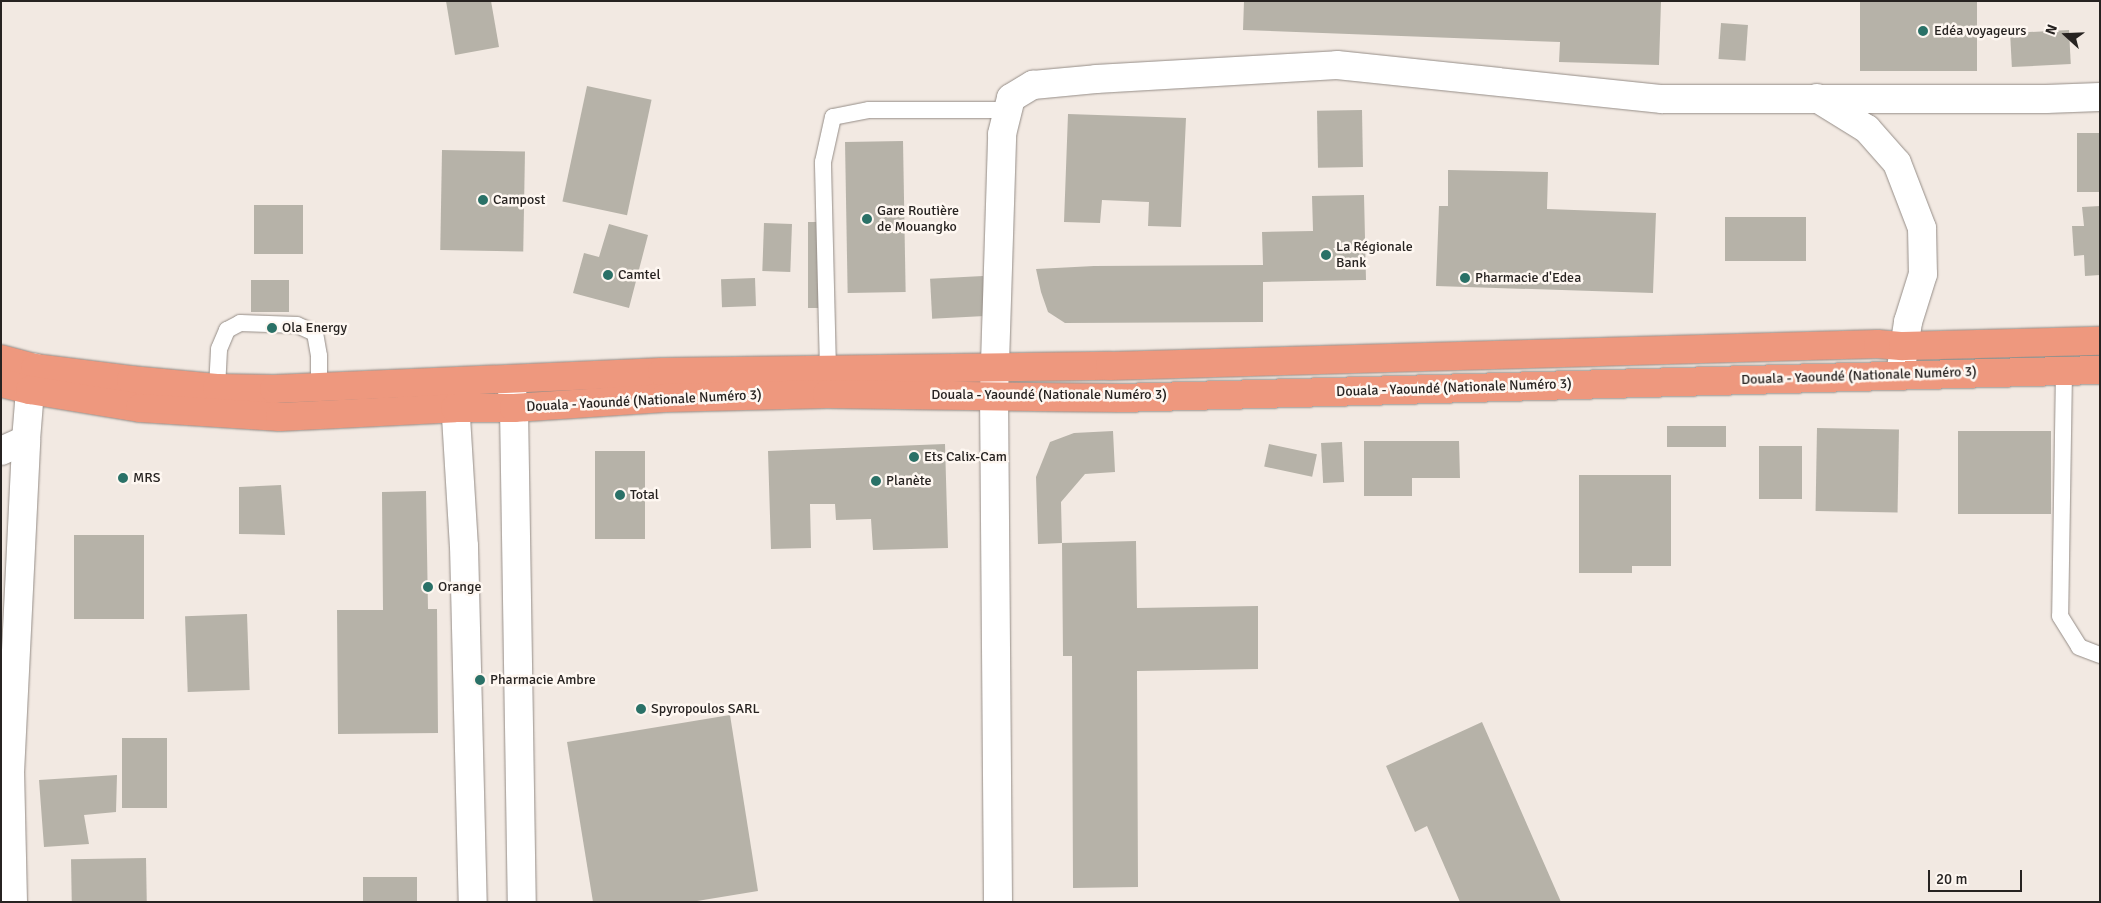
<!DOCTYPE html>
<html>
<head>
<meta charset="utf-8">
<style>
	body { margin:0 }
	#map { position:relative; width:2101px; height:903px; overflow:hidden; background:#f2e9e2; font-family:Signika,sans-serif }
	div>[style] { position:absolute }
	.building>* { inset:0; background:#b6b2a8; transform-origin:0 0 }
	.roads { filter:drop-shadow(0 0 1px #958d87) drop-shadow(0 0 1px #958d87) }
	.service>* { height:16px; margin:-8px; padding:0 8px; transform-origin:8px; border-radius:8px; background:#fff }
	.minor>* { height:28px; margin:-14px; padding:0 14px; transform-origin:14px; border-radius:14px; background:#fff }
	.tertiary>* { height:28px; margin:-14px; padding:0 14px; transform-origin:14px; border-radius:14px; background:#fff }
	.trunk>* { height:28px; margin:-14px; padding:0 14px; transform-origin:14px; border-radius:14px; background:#ee987e }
	.dots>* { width:14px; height:14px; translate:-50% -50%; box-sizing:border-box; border:2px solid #fef7f1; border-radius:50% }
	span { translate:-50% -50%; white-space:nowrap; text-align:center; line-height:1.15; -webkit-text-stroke:5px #fef7f1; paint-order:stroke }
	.poi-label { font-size:14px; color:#272321 }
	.left { translate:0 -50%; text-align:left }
	.street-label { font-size:14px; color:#272321 }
	.frame { position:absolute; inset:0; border:2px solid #272321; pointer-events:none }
	.north { position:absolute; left:2041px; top:10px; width:50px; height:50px; -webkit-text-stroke:4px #fef7f1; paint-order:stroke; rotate:290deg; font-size:14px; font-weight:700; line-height:20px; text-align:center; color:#272321 }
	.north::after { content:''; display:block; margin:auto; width:18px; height:22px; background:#272321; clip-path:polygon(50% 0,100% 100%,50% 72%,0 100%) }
	.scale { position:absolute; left:1928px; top:870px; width:94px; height:22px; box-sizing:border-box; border:2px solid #272321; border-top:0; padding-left:6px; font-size:15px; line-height:18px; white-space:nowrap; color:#272321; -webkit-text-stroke:4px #fef7f1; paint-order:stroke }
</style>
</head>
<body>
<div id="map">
	<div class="building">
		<i style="clip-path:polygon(446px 1px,491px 1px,499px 47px,455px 55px)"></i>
		<i style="clip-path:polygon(1244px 1px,1661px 2px,1659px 65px,1559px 62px,1560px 42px,1243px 30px)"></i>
		<i style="left:1860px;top:1px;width:117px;height:70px"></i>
		<i style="left:1721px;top:23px;width:27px;height:36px;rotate:4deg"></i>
		<i style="left:2069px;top:30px;width:34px;height:59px;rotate:87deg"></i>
		<i style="left:587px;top:86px;width:66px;height:118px;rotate:12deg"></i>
		<i style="left:1362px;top:110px;width:57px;height:45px;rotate:89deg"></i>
		<i style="clip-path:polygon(1068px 114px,1186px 118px,1181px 227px,1148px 226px,1149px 202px,1102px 200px,1100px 223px,1064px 222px)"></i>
		<i style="left:2100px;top:133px;width:59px;height:23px;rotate:90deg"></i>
		<i style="left:903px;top:141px;width:151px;height:58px;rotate:89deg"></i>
		<i style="left:442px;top:150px;width:83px;height:100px;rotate:1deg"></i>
		<i style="clip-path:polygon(1448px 170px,1548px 172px,1547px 209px,1656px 213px,1653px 293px,1436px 286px,1439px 206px,1448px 206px)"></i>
		<i style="clip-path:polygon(1364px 195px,1366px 280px,1263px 282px,1263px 322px,1065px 323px,1048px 312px,1041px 292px,1036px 269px,1094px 266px,1263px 265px,1262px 232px,1313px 231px,1312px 196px)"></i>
		<i style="left:254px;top:205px;width:49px;height:49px"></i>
		<i style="clip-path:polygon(2100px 206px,2100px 275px,2085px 276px,2084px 255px,2074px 256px,2072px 226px,2084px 226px,2082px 207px)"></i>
		<i style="left:1806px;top:217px;width:44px;height:81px;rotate:90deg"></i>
		<i style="left:808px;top:222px;width:11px;height:86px"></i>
		<i style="left:764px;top:223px;width:28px;height:48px;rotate:2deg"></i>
		<i style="clip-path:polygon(609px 224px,648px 235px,629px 308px,573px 293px,584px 253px,599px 257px)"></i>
		<i style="left:983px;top:276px;width:40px;height:53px;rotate:87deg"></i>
		<i style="left:755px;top:278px;width:28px;height:34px;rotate:88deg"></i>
		<i style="left:251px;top:280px;width:38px;height:32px"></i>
		<i style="left:1726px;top:426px;width:21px;height:59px;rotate:90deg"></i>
		<i style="left:1817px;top:428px;width:82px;height:83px;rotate:1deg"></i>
		<i style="clip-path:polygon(1113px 431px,1115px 472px,1085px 474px,1061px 502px,1062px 543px,1136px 541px,1137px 608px,1258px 606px,1258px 669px,1137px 671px,1138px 887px,1073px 888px,1072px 656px,1063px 656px,1062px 543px,1038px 544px,1036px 477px,1050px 442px,1074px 433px)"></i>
		<i style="left:1958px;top:431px;width:93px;height:83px"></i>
		<i style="clip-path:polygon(1364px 441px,1459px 441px,1460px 478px,1412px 478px,1412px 496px,1364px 496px)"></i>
		<i style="left:1342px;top:442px;width:40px;height:21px;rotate:87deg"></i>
		<i style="clip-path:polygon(945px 444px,948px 548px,873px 550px,871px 519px,836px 520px,835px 504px,810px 504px,811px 548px,771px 549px,768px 451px)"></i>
		<i style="left:1269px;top:444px;width:49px;height:23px;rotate:12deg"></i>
		<i style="left:1759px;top:446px;width:43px;height:53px"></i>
		<i style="left:595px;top:451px;width:50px;height:88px"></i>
		<i style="clip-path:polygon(1579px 475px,1671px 475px,1671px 566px,1632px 566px,1632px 573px,1579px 573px)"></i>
		<i style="clip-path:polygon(281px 485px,285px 535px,239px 534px,239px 487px)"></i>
		<i style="clip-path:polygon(426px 491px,428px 609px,437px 609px,438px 733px,338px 734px,337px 610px,383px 610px,382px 492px)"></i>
		<i style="left:74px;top:535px;width:70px;height:84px"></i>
		<i style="left:247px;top:614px;width:76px;height:62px;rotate:88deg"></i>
		<i style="clip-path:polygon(730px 715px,758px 891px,691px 902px,593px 902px,567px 742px)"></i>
		<i style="clip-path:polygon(1482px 722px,1561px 902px,1460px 902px,1427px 826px,1415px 832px,1386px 766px)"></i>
		<i style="left:122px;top:738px;width:45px;height:70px"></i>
		<i style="clip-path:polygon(117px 775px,116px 812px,84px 815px,89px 844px,44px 847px,39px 780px)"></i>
		<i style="left:146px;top:858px;width:44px;height:75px;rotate:89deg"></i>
		<i style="left:417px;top:877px;width:25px;height:54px;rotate:90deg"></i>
	</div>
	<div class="roads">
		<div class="service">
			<i style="left:828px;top:370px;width:208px;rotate:-91.4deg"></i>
			<i style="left:823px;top:162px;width:46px;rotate:-77.5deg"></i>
			<i style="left:833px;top:117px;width:37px;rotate:-11deg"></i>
			<i style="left:869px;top:110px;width:139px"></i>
			<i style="left:2064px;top:371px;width:245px;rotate:90.9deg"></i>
			<i style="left:2060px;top:616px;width:36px;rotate:58deg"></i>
			<i style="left:2079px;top:647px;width:22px;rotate:21deg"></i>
			<i style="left:217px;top:388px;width:39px;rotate:-87deg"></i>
			<i style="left:219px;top:349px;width:21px;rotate:-67deg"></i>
			<i style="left:227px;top:330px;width:15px;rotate:-28deg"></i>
			<i style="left:240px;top:323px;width:57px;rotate:2deg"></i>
			<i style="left:297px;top:325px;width:20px;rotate:24deg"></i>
			<i style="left:315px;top:333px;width:23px;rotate:80deg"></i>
			<i style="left:319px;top:356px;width:32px;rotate:90deg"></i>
		</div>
		<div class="minor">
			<i style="left:1817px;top:98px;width:59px;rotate:31.8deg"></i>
			<i style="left:1867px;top:129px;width:45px;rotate:48.6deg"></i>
			<i style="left:1897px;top:163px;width:70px;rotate:69deg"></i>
			<i style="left:1922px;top:228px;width:46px;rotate:88.8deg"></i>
			<i style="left:1923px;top:274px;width:50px;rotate:107.4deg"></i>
			<i style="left:1908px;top:322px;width:54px;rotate:98.6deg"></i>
			<i style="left:1px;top:451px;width:27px;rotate:-24deg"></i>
			<i style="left:13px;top:902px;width:129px;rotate:-91.3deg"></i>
			<i style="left:10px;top:773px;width:333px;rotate:-87.2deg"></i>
			<i style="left:26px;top:440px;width:50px;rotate:-85.4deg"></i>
			<i style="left:30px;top:390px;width:23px;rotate:-77deg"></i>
			<i style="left:998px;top:902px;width:507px;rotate:-90.45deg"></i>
			<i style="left:994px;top:395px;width:261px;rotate:-88.2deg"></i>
			<i style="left:1002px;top:134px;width:37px;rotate:-76deg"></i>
			<i style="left:1011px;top:98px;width:26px;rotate:-31deg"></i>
			<i style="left:1033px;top:85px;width:63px;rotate:-5.4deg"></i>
			<i style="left:1096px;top:79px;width:241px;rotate:-3.3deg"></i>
			<i style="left:1337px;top:65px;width:327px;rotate:6deg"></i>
			<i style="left:1662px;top:99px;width:384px"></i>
			<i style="left:2046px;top:99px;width:54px;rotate:-2.1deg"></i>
		</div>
		<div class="tertiary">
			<i style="left:511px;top:383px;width:25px;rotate:83deg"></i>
			<i style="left:514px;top:408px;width:494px;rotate:89.1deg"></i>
			<i style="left:454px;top:384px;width:162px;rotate:86.5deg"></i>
			<i style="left:464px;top:546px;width:356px;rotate:88.6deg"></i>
		</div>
		<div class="trunk">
			<i style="left:1px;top:359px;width:35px;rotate:15deg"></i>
			<i style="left:35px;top:368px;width:97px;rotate:7.1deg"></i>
			<i style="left:131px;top:380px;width:86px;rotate:5.3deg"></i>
			<i style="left:217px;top:388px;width:57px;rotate:1deg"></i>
			<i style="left:274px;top:389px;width:388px;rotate:-2.5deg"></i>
			<i style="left:662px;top:372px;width:448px;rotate:-0.8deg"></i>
			<i style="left:1110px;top:366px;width:768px;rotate:-1.64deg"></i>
			<i style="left:1878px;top:344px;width:25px;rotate:5deg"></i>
			<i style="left:1903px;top:346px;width:197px;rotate:-1.5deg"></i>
			<i style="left:1px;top:383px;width:30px;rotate:14deg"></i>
			<i style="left:30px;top:390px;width:111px;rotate:9.3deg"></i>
			<i style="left:140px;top:408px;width:140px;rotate:3.7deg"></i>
			<i style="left:280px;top:417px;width:175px;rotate:-2.9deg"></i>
			<i style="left:455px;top:408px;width:59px"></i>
			<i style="left:514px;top:408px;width:151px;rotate:-3.8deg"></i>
			<i style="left:665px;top:398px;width:162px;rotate:-1.4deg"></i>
			<i style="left:827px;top:394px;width:293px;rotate:0.8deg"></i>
			<i style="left:1120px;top:398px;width:980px;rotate:-1.64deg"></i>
		</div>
	</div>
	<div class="dots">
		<i style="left:1923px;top:31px;background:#2a7167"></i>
		<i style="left:483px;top:200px;background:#2a7167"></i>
		<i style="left:867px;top:219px;background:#2a7167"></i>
		<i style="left:1326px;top:255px;background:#2a7167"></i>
		<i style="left:608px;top:275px;background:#2a7167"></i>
		<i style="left:1465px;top:278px;background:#2a7167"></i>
		<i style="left:272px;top:328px;background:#2a7167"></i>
		<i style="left:914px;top:457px;background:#2a7167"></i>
		<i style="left:123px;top:478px;background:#2a7167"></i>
		<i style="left:876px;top:481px;background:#2a7167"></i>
		<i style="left:620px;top:495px;background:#2a7167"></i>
		<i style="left:428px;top:587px;background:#2a7167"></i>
		<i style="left:480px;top:680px;background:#2a7167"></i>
		<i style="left:641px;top:709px;background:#2a7167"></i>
	</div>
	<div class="poi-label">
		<span class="left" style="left:1934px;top:31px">Edéa voyageurs</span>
		<span class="left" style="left:493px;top:200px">Campost</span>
		<span class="left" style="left:877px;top:219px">Gare Routière<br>de Mouangko</span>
		<span class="left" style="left:1336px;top:255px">La Régionale<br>Bank</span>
		<span class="left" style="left:618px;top:275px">Camtel</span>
		<span class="left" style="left:1475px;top:278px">Pharmacie d'Edea</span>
		<span class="left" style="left:282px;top:328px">Ola Energy</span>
		<span class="left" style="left:924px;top:457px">Ets Calix-Cam</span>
		<span class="left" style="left:133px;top:478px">MRS</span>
		<span class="left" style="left:886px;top:481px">Planète</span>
		<span class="left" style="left:630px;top:495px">Total</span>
		<span class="left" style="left:438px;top:587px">Orange</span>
		<span class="left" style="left:490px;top:680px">Pharmacie Ambre</span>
		<span class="left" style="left:651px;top:709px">Spyropoulos SARL</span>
	</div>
	<div class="street-label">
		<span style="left:1859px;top:376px;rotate:-2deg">Douala - Yaoundé (Nationale Numéro 3)</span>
		<span style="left:1454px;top:388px;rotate:-2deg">Douala - Yaoundé (Nationale Numéro 3)</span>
		<span style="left:1049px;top:395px">Douala - Yaoundé (Nationale Numéro 3)</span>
		<span style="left:644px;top:401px;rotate:-3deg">Douala - Yaoundé (Nationale Numéro 3)</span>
	</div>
	<div class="frame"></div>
	<div class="north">N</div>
	<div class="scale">20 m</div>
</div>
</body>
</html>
